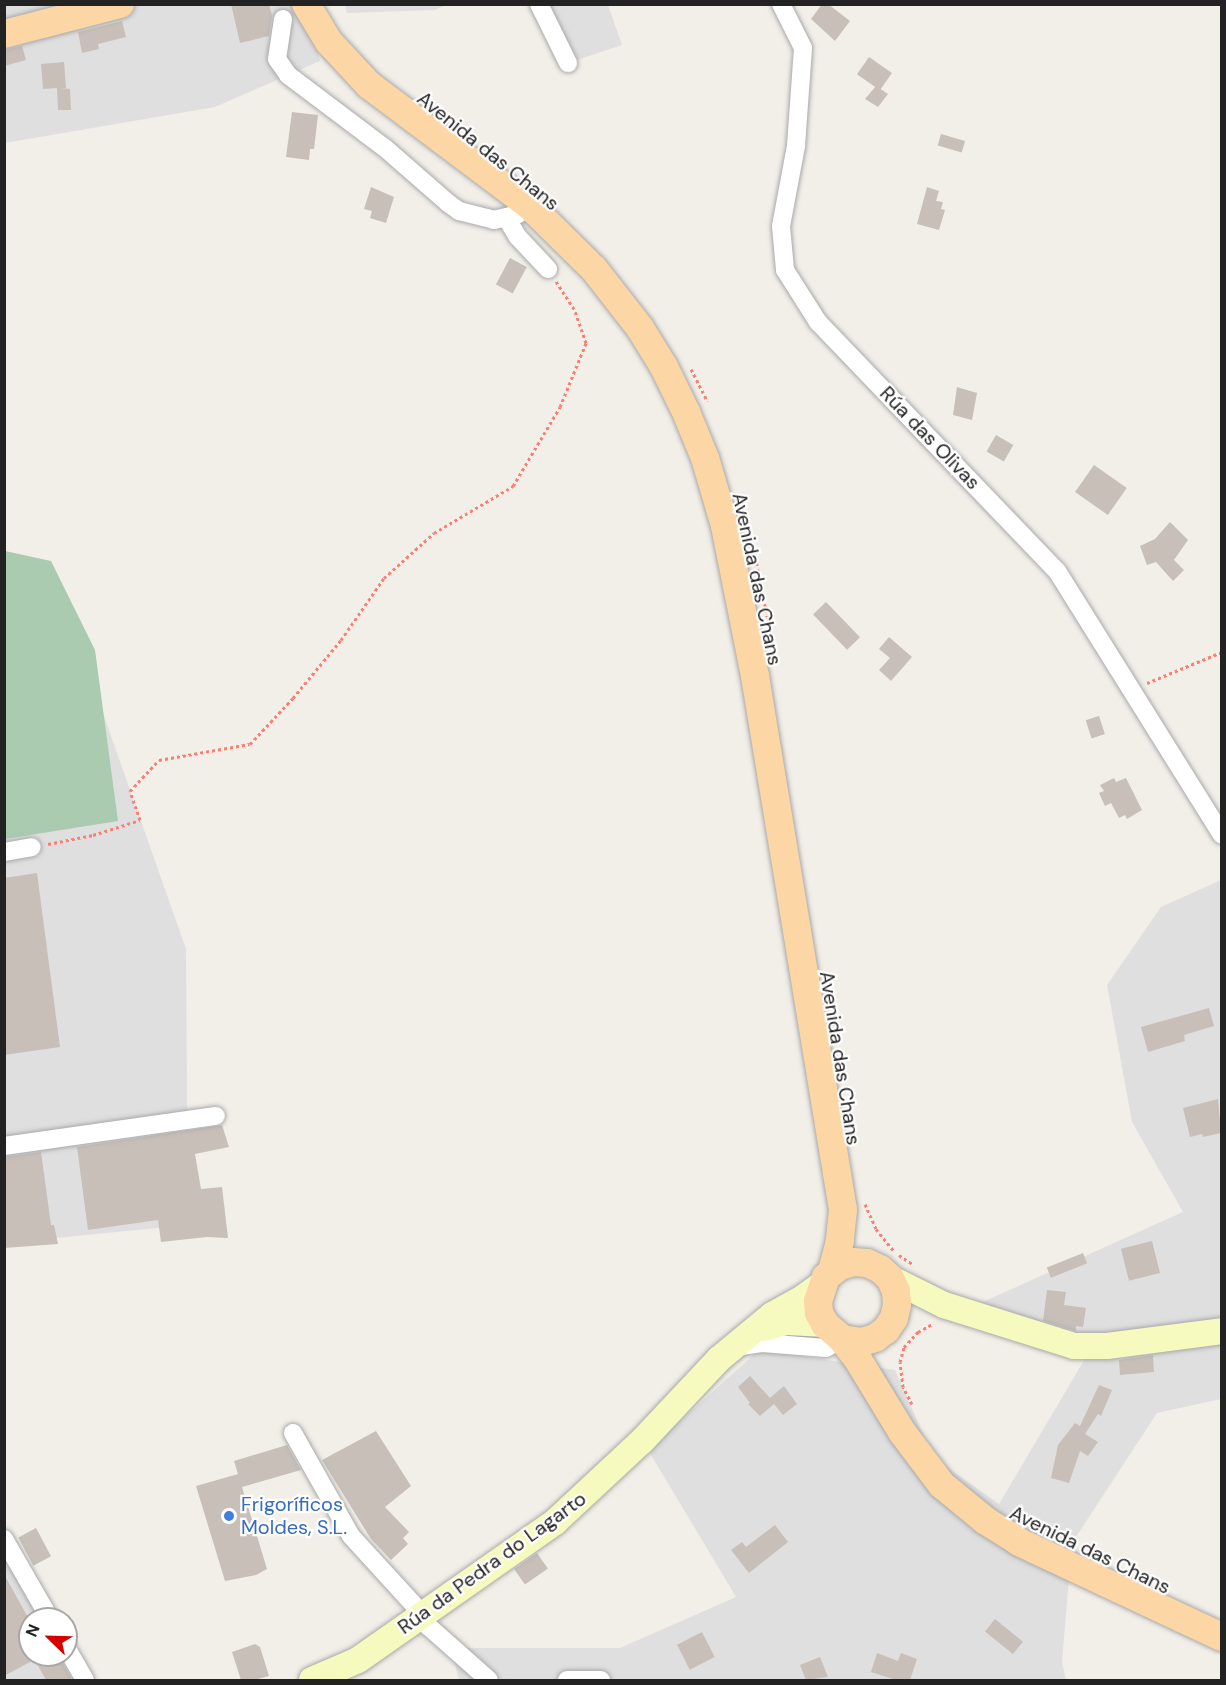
<!DOCTYPE html>
<html>
<head>
<meta charset="utf-8">
<style>
	body { margin:0 }
	#map { position:relative; width:1226px; height:1685px; overflow:hidden; background:#f2efe9; font-family:"DM Sans",sans-serif }
	div>[style] { position:absolute }
	.residential>* { inset:0; background:#e0dfdf }
	.cemetery>* { inset:0; background:#aacbaf }
	.building>* { inset:0; background:#c7bfb8; transform-origin:0 0 }
	.path>* { height:3px; margin-top:-1.5px; transform-origin:0; background:repeating-linear-gradient(90deg,#fa8072 0 3px,transparent 0 6px) }
	.roads { filter:drop-shadow(0 0 2px #a9a9a9) drop-shadow(0 0 2px #a9a9a9) }
	.street>* { height:18px; margin:-9px; padding:0 9px; transform-origin:9px; border-radius:9px; background:#fff }
	.secondary>* { height:26px; margin:-13px; padding:0 13px; transform-origin:13px; border-radius:13px; background:#f7fabf }
	.primary>* { height:28px; margin:-14px; padding:0 14px; transform-origin:14px; border-radius:14px; background:#fcd6a4 }
	.dots>* { width:16px; height:16px; translate:-50% -50%; box-sizing:border-box; border:3px solid #fff; border-radius:50% }
	span { translate:-50% -50%; white-space:nowrap; text-align:center; line-height:1.15; -webkit-text-stroke:4.5px #fff; paint-order:stroke }
	.street-label { font-size:20px; color:#222 }
	.shop-label { font-size:20px; color:#366cbe }
	.left { translate:0 -50%; text-align:left }
	.frame { position:absolute; inset:0; border:6px solid #222; pointer-events:none }
	.north { position:absolute; left:18px; top:1607px; width:60px; height:60px; box-sizing:border-box; background:#fff; border:2px solid #a7a7a7; border-radius:50%; rotate:293deg; font-size:16px; font-weight:700; line-height:24px; text-align:center; color:#222 }
	.north::after { content:''; display:block; margin:auto; width:21px; height:27px; background:#d40000; clip-path:polygon(50% 0,100% 100%,50% 72%,0 100%) }
</style>
</head>
<body>
<div id="map">
	<div class="residential">
		<i style="clip-path:polygon(306px 4px,320px 61px,215px 107px,5px 143px,5px 5px)"></i>
		<i style="clip-path:polygon(345px 5px,345px 4px,446px 5px,435px 10px,347px 13px)"></i>
		<i style="clip-path:polygon(539px 5px,608px 5px,622px 45px,568px 63px)"></i>
		<i style="clip-path:polygon(5px 573px,60px 591px,186px 949px,188px 1225px,5px 1243px)"></i>
		<i style="clip-path:polygon(1221px 880px,1221px 1399px,1157px 1413px,1072px 1543px,1062px 1662px,1066px 1680px,459px 1680px,451px 1648px,620px 1648px,736px 1597px,648px 1450px,759px 1350px,895px 1370px,933px 1457px,999px 1504px,1092px 1347px,965px 1310px,1183px 1212px,1132px 1122px,1107px 985px,1161px 907px)"></i>
		<i style="clip-path:polygon(4px 1524px,54px 1619px,30px 1619px,30px 1655px,66px 1655px,87px 1680px,5px 1680px)"></i>
	</div>
	<div class="cemetery">
		<i style="clip-path:polygon(5px 551px,51px 561px,95px 650px,118px 821px,5px 839px)"></i>
	</div>
	<div class="building">
		<i style="clip-path:polygon(231px 4px,269px 4px,272px 16px,269px 36px,240px 43px)"></i>
		<i style="clip-path:polygon(822px 4px,828px 4px,850px 21px,835px 41px,811px 19px)"></i>
		<i style="clip-path:polygon(122px 21px,126px 37px,98px 44px,99px 49px,82px 53px,78px 32px)"></i>
		<i style="clip-path:polygon(22px 46px,26px 60px,4px 66px,4px 50px)"></i>
		<i style="left:869px;top:57px;width:28px;height:21px;rotate:35deg"></i>
		<i style="clip-path:polygon(64px 62px,66px 88px,61px 88px,70px 89px,71px 110px,58px 110px,57px 88px,43px 89px,41px 64px)"></i>
		<i style="clip-path:polygon(876px 86px,888px 94px,878px 107px,865px 99px)"></i>
		<i style="clip-path:polygon(292px 112px,318px 115px,314px 149px,310px 149px,309px 160px,286px 157px)"></i>
		<i style="left:941px;top:134px;width:25px;height:12px;rotate:16deg"></i>
		<i style="clip-path:polygon(371px 187px,394px 197px,386px 223px,370px 218px,372px 211px,364px 209px)"></i>
		<i style="clip-path:polygon(927px 187px,939px 191px,936px 201px,943px 202px,941px 209px,945px 210px,939px 230px,917px 224px)"></i>
		<i style="left:510px;top:258px;width:19px;height:30px;rotate:28deg"></i>
		<i style="clip-path:polygon(957px 387px,977px 393px,972px 420px,953px 415px)"></i>
		<i style="left:996px;top:435px;width:20px;height:19px;rotate:30deg"></i>
		<i style="left:1094px;top:465px;width:40px;height:33px;rotate:35deg"></i>
		<i style="clip-path:polygon(1170px 522px,1188px 540px,1174px 560px,1184px 570px,1173px 581px,1156px 562px,1147px 565px,1140px 546px,1155px 539px)"></i>
		<i style="left:826px;top:602px;width:49px;height:18px;rotate:46deg"></i>
		<i style="clip-path:polygon(889px 637px,912px 657px,891px 681px,879px 670px,890px 658px,879px 649px)"></i>
		<i style="left:1099px;top:716px;width:19px;height:14px;rotate:72deg"></i>
		<i style="clip-path:polygon(1114px 778px,1116px 782px,1126px 778px,1142px 810px,1127px 819px,1125px 815px,1119px 818px,1111px 803px,1105px 806px,1099px 793px,1104px 791px,1100px 785px)"></i>
		<i style="clip-path:polygon(37px 873px,60px 1047px,4px 1055px,4px 878px)"></i>
		<i style="clip-path:polygon(1209px 1008px,1214px 1026px,1184px 1035px,1185px 1041px,1148px 1052px,1141px 1027px)"></i>
		<i style="clip-path:polygon(1218px 1099px,1221px 1133px,1203px 1137px,1202px 1134px,1190px 1137px,1183px 1108px)"></i>
		<i style="clip-path:polygon(222px 1125px,229px 1147px,195px 1154px,201px 1189px,222px 1187px,228px 1238px,207px 1237px,161px 1242px,158px 1220px,88px 1230px,77px 1147px)"></i>
		<i style="clip-path:polygon(41px 1152px,51px 1225px,54px 1225px,58px 1244px,4px 1248px,4px 1157px)"></i>
		<i style="left:1152px;top:1241px;width:33px;height:32px;rotate:76deg"></i>
		<i style="left:1083px;top:1253px;width:11px;height:39px;rotate:68deg"></i>
		<i style="clip-path:polygon(1047px 1290px,1066px 1292px,1064px 1305px,1086px 1308px,1083px 1327px,1076px 1326px,1076px 1331px,1043px 1321px)"></i>
		<i style="clip-path:polygon(1153px 1355px,1154px 1372px,1120px 1375px,1119px 1360px)"></i>
		<i style="clip-path:polygon(750px 1376px,770px 1398px,784px 1386px,797px 1404px,783px 1415px,774px 1404px,760px 1416px,748px 1404px,750px 1403px,738px 1387px)"></i>
		<i style="clip-path:polygon(1099px 1385px,1112px 1390px,1101px 1416px,1098px 1414px,1085px 1434px,1098px 1442px,1088px 1456px,1080px 1451px,1069px 1483px,1051px 1478px,1058px 1445px,1075px 1423px,1080px 1426px)"></i>
		<i style="clip-path:polygon(376px 1431px,411px 1486px,385px 1507px,409px 1532px,403px 1538px,408px 1544px,391px 1560px,371px 1539px,322px 1460px)"></i>
		<i style="clip-path:polygon(287px 1445px,301px 1470px,242px 1487px,267px 1569px,256px 1575px,225px 1581px,196px 1486px,238px 1474px,234px 1461px)"></i>
		<i style="clip-path:polygon(775px 1525px,788px 1542px,749px 1573px,731px 1550px,742px 1542px,746px 1547px)"></i>
		<i style="left:36px;top:1528px;width:32px;height:20px;rotate:62deg"></i>
		<i style="left:537px;top:1553px;width:19px;height:28px;rotate:55deg"></i>
		<i style="clip-path:polygon(4px 1574px,30px 1621px,30px 1662px,4px 1676px)"></i>
		<i style="left:995px;top:1619px;width:36px;height:16px;rotate:39deg"></i>
		<i style="left:702px;top:1632px;width:28px;height:28px;rotate:63deg"></i>
		<i style="clip-path:polygon(255px 1644px,260px 1647px,269px 1676px,254px 1680px,241px 1680px,232px 1652px)"></i>
		<i style="clip-path:polygon(877px 1653px,898px 1661px,901px 1653px,917px 1659px,910px 1680px,896px 1680px,871px 1672px)"></i>
		<i style="clip-path:polygon(32px 1655px,49px 1655px,53px 1664px,61px 1660px,72px 1680px,46px 1680px)"></i>
		<i style="clip-path:polygon(820px 1657px,828px 1677px,806px 1680px,800px 1665px)"></i>
	</div>
	<div class="path">
		<i style="left:691px;top:369px;width:36px;rotate:63deg"></i>
		<i style="left:753px;top:545px;width:83px;rotate:78.8deg"></i>
		<i style="left:1147px;top:683px;width:81px;rotate:-22.5deg"></i>
		<i style="left:48px;top:844px;width:46px;rotate:-11.3deg"></i>
		<i style="left:93px;top:835px;width:49px;rotate:-17.7deg"></i>
		<i style="left:140px;top:820px;width:31px;rotate:-109deg"></i>
		<i style="left:130px;top:791px;width:42px;rotate:-46.9deg"></i>
		<i style="left:159px;top:760px;width:92px;rotate:-10deg"></i>
		<i style="left:250px;top:744px;width:63px;rotate:-46.9deg"></i>
		<i style="left:293px;top:698px;width:75px;rotate:-50.4deg"></i>
		<i style="left:341px;top:640px;width:75px;rotate:-55.3deg"></i>
		<i style="left:384px;top:578px;width:67px;rotate:-42deg"></i>
		<i style="left:434px;top:533px;width:92px;rotate:-30.7deg"></i>
		<i style="left:513px;top:486px;width:92px;rotate:-59.3deg"></i>
		<i style="left:560px;top:407px;width:69px;rotate:-67.9deg"></i>
		<i style="left:586px;top:343px;width:36px;rotate:-109deg"></i>
		<i style="left:574px;top:309px;width:33px;rotate:-123deg"></i>
		<i style="left:865px;top:1204px;width:27px;rotate:66deg"></i>
		<i style="left:876px;top:1229px;width:28px;rotate:51deg"></i>
		<i style="left:899px;top:1255px;width:18px;rotate:34deg"></i>
		<i style="left:912px;top:1404px;width:19px;rotate:-118deg"></i>
		<i style="left:903px;top:1387px;width:25px;rotate:-97deg"></i>
		<i style="left:900px;top:1362px;width:16px;rotate:-75deg"></i>
		<i style="left:904px;top:1347px;width:21px;rotate:-47deg"></i>
		<i style="left:918px;top:1332px;width:18px;rotate:-29deg"></i>
	</div>
	<div class="roads">
		<div class="street">
			<i style="left:539px;top:4px;width:66px;rotate:63.8deg"></i>
			<i style="left:781px;top:4px;width:49px;rotate:63.4deg"></i>
			<i style="left:803px;top:48px;width:98px;rotate:94.1deg"></i>
			<i style="left:796px;top:146px;width:81px;rotate:100.6deg"></i>
			<i style="left:781px;top:226px;width:44px;rotate:84.8deg"></i>
			<i style="left:785px;top:270px;width:62px;rotate:57.6deg"></i>
			<i style="left:818px;top:322px;width:345px;rotate:46.2deg"></i>
			<i style="left:1057px;top:571px;width:311px;rotate:58deg"></i>
			<i style="left:283px;top:19px;width:40px;rotate:98.5deg"></i>
			<i style="left:277px;top:59px;width:19px;rotate:55deg"></i>
			<i style="left:288px;top:75px;width:121px;rotate:37deg"></i>
			<i style="left:385px;top:148px;width:84px;rotate:41.1deg"></i>
			<i style="left:448px;top:203px;width:14px;rotate:36deg"></i>
			<i style="left:459px;top:211px;width:36px;rotate:14deg"></i>
			<i style="left:494px;top:220px;width:25px;rotate:-14deg"></i>
			<i style="left:518px;top:214px;width:14px;rotate:-39deg"></i>
			<i style="left:507px;top:219px;width:21px;rotate:59deg"></i>
			<i style="left:518px;top:237px;width:44px;rotate:46.8deg"></i>
			<i style="left:4px;top:852px;width:28px;rotate:-10deg"></i>
			<i style="left:4px;top:1146px;width:214px;rotate:-8.1deg"></i>
			<i style="left:734px;top:1347px;width:28px;rotate:-8deg"></i>
			<i style="left:762px;top:1343px;width:64px;rotate:4.5deg"></i>
			<i style="left:826px;top:1348px;width:18px;rotate:-29deg"></i>
			<i style="left:293px;top:1433px;width:118px;rotate:60.6deg"></i>
			<i style="left:351px;top:1536px;width:92px;rotate:47.6deg"></i>
			<i style="left:413px;top:1604px;width:27px;rotate:56deg"></i>
			<i style="left:428px;top:1626px;width:81px;rotate:41.5deg"></i>
			<i style="left:4px;top:1539px;width:92px;rotate:60.1deg"></i>
			<i style="left:66px;top:1647px;width:38px;rotate:60deg"></i>
			<i style="left:567px;top:1680px;width:34px"></i>
		</div>
		<div class="secondary">
			<i style="left:890px;top:1278px;width:60px;rotate:26.6deg"></i>
			<i style="left:944px;top:1305px;width:136px;rotate:17.5deg"></i>
			<i style="left:1074px;top:1346px;width:33px"></i>
			<i style="left:1107px;top:1346px;width:116px;rotate:-7.4deg"></i>
			<i style="left:764px;top:1328px;width:24px;rotate:-15deg"></i>
			<i style="left:787px;top:1322px;width:38px;rotate:3deg"></i>
			<i style="left:312px;top:1680px;width:50px;rotate:-23.5deg"></i>
			<i style="left:358px;top:1660px;width:241px;rotate:-35deg"></i>
			<i style="left:555px;top:1522px;width:119px;rotate:-43deg"></i>
			<i style="left:642px;top:1441px;width:112px;rotate:-46.8deg"></i>
			<i style="left:719px;top:1359px;width:69px;rotate:-39.7deg"></i>
			<i style="left:772px;top:1315px;width:37px;rotate:-29deg"></i>
			<i style="left:804px;top:1297px;width:24px;rotate:-36deg"></i>
		</div>
		<div class="primary">
			<i style="left:306px;top:4px;width:44px;rotate:58.8deg"></i>
			<i style="left:329px;top:42px;width:59px;rotate:47.1deg"></i>
			<i style="left:369px;top:85px;width:200px;rotate:36.9deg"></i>
			<i style="left:529px;top:205px;width:91px;rotate:44.6deg"></i>
			<i style="left:594px;top:269px;width:75px;rotate:52.1deg"></i>
			<i style="left:640px;top:328px;width:46px;rotate:58.4deg"></i>
			<i style="left:664px;top:367px;width:50px;rotate:63.9deg"></i>
			<i style="left:686px;top:412px;width:50px;rotate:67.6deg"></i>
			<i style="left:705px;top:458px;width:71px;rotate:73.6deg"></i>
			<i style="left:725px;top:526px;width:153px;rotate:78.7deg"></i>
			<i style="left:755px;top:676px;width:541px;rotate:80.64deg"></i>
			<i style="left:843px;top:1210px;width:31px;rotate:96deg"></i>
			<i style="left:840px;top:1241px;width:31px;rotate:105deg"></i>
			<i style="left:4px;top:34px;width:120px;rotate:-14.5deg"></i>
			<i style="left:842px;top:1339px;width:20px;rotate:9deg"></i>
			<i style="left:862px;top:1342px;width:14px;rotate:-17deg"></i>
			<i style="left:875px;top:1338px;width:14px;rotate:-36deg"></i>
			<i style="left:886px;top:1330px;width:14px;rotate:-56deg"></i>
			<i style="left:894px;top:1318px;width:13px;rotate:-77deg"></i>
			<i style="left:897px;top:1305px;width:14px;rotate:-94deg"></i>
			<i style="left:896px;top:1291px;width:14px;rotate:-115deg"></i>
			<i style="left:890px;top:1278px;width:13px;rotate:-138deg"></i>
			<i style="left:880px;top:1269px;width:14px;rotate:-155deg"></i>
			<i style="left:867px;top:1263px;width:14px;rotate:-176deg"></i>
			<i style="left:853px;top:1262px;width:14px;rotate:163deg"></i>
			<i style="left:840px;top:1266px;width:18px;rotate:142deg"></i>
			<i style="left:826px;top:1277px;width:25px;rotate:108deg"></i>
			<i style="left:818px;top:1301px;width:12px;rotate:85deg"></i>
			<i style="left:819px;top:1313px;width:13px;rotate:61deg"></i>
			<i style="left:825px;top:1324px;width:23px;rotate:41deg"></i>
			<i style="left:842px;top:1339px;width:24px;rotate:52deg"></i>
			<i style="left:857px;top:1358px;width:87px;rotate:58.7deg"></i>
			<i style="left:902px;top:1432px;width:66px;rotate:53deg"></i>
			<i style="left:942px;top:1485px;width:57px;rotate:39.3deg"></i>
			<i style="left:986px;top:1521px;width:39px;rotate:32deg"></i>
			<i style="left:1019px;top:1542px;width:224px;rotate:25.1deg"></i>
		</div>
	</div>
	<div class="dots">
		<i style="left:229px;top:1516px;background:#3f7fe0"></i>
	</div>
	<div class="street-label">
		<span style="left:488px;top:151px;rotate:39deg">Avenida das Chans</span>
		<span style="left:930px;top:438px;rotate:46deg">Rúa das Olivas</span>
		<span style="left:757px;top:579px;rotate:78deg">Avenida das Chans</span>
		<span style="left:840px;top:1058px;rotate:81deg">Avenida das Chans</span>
		<span style="left:1090px;top:1550px;rotate:26deg">Avenida das Chans</span>
		<span style="left:492px;top:1563px;rotate:-36deg">Rúa da Pedra do Lagarto</span>
	</div>
	<div class="shop-label">
		<span class="left" style="left:241px;top:1516px">Frigoríficos<br>Moldes, S.L.</span>
	</div>
	<div class="frame"></div>
	<div class="north">N</div>
</div>
</body>
</html>
